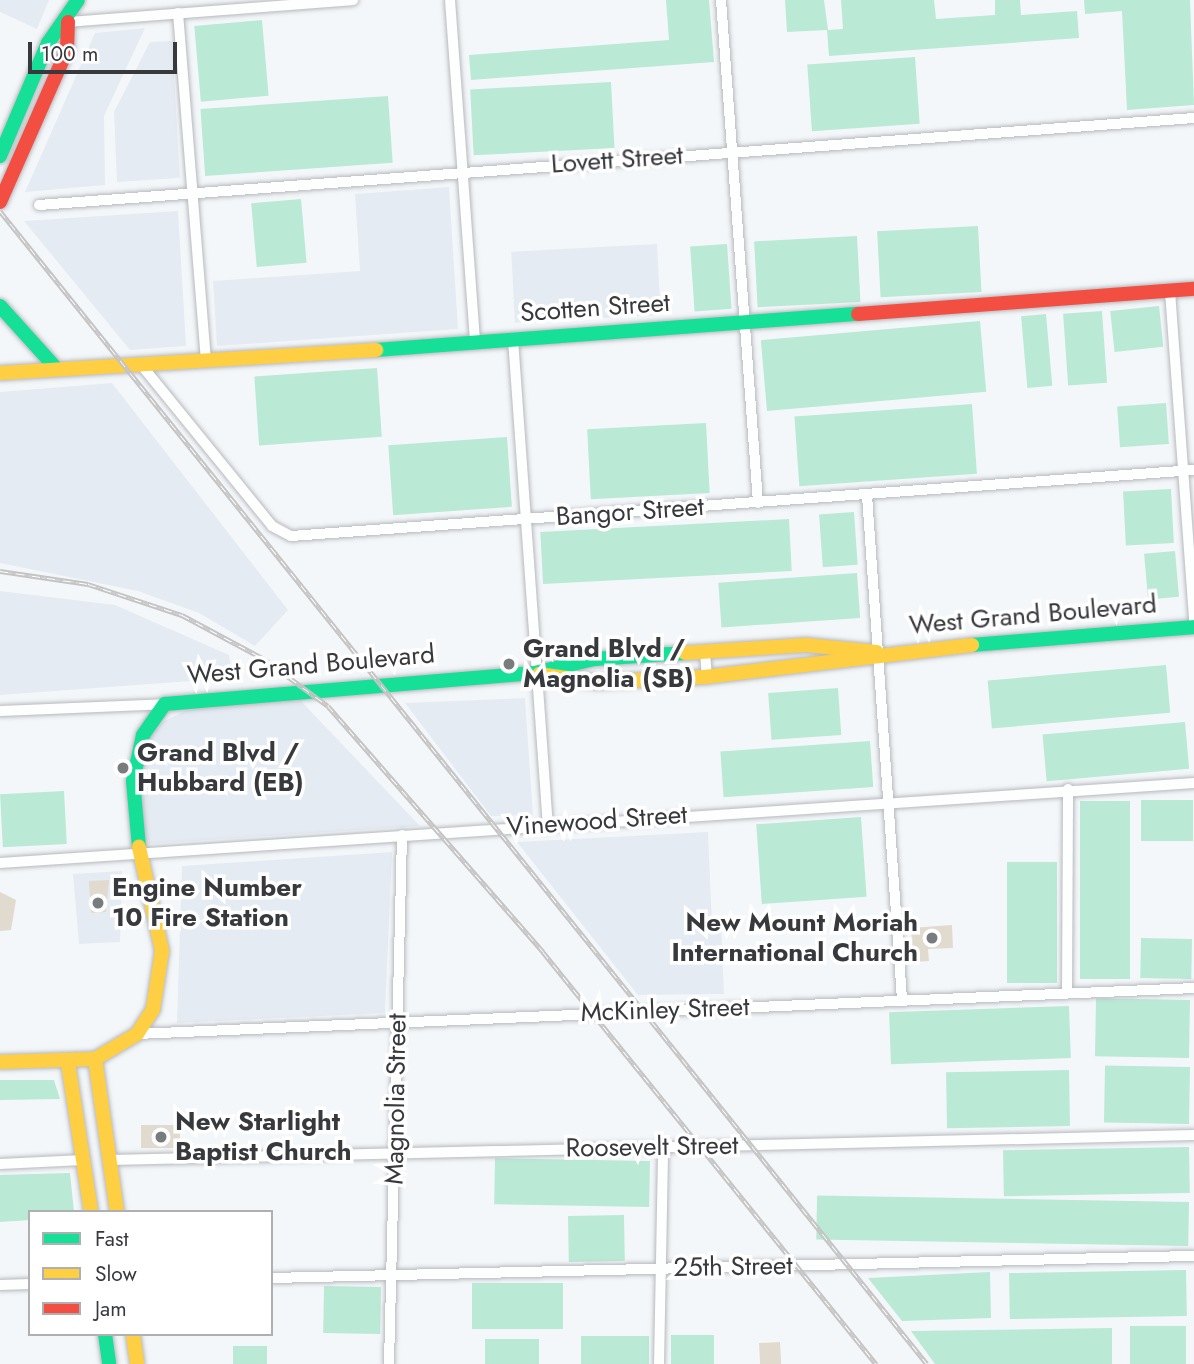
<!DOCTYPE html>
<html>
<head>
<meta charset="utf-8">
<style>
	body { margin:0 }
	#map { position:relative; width:1194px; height:1364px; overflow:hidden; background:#f4f7fa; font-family:Jost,sans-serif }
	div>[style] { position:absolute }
	.built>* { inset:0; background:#e5ebf3; transform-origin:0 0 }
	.green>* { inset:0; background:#bae9d6; transform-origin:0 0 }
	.building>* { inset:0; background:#e1dace; transform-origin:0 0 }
	.roads { filter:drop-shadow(0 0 2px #b7b9bd) drop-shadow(0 0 2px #b7b9bd) }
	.street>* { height:10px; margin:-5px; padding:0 5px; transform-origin:5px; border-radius:5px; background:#fdfefe }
	.fast>* { height:14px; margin:-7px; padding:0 7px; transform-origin:7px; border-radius:7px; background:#16e098 }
	.slow>* { height:14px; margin:-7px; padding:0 7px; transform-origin:7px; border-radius:7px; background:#ffcf43 }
	.jam>* { height:14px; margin:-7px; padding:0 7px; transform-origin:7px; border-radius:7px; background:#f24e42 }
	.rail>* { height:5px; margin-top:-2.5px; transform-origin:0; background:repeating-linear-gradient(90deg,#fff 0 8px,#c4c4c5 0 16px); box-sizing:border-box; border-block:2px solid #c4c4c5 }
	.dots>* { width:19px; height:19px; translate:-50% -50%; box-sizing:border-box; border:4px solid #fff; border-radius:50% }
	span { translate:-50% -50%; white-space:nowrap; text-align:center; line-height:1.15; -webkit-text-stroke:7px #fff; paint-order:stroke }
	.street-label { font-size:26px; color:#37393d }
	.poi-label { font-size:26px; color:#37393d; font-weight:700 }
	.left { translate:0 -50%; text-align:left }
	.right { translate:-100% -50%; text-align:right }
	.legend { position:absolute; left:28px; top:1210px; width:245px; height:126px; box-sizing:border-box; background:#fff; border:2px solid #afb0b1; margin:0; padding:9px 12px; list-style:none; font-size:21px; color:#37393d }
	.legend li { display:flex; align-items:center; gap:14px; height:35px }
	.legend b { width:35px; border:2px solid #afb0b1 }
	.scale { position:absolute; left:28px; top:42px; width:149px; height:32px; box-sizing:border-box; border:4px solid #37393d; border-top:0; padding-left:9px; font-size:21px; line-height:24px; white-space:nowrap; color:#37393d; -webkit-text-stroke:5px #fff; paint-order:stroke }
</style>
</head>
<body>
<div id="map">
	<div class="built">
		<i style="clip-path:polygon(0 0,49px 0,37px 29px,0 12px)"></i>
		<i style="clip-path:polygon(145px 28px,104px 116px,105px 185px,25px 192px,95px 33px)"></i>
		<i style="clip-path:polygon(172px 41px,180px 178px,117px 182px,114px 112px,150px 42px)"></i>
		<i style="clip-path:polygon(449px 187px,458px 329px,217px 346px,213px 281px,360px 271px,355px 194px)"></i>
		<i style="clip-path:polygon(178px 211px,186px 346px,130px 350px,24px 221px)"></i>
		<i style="left:657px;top:244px;width:71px;height:146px;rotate:87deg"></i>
		<i style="clip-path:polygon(112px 383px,288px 610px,255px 646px,199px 613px,138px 591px,0 563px,0 392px)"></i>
		<i style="clip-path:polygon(0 591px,115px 605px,229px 655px,232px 678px,0 695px)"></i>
		<i style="clip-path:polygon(525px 698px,533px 815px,491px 816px,405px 703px)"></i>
		<i style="clip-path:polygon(300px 700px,420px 826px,149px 844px,142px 833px,140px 775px,146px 744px,158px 724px,187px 710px)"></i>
		<i style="clip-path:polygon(708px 832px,712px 925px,721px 925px,724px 994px,638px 995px,517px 842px)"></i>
		<i style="clip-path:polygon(392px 852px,385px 1013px,177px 1023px,182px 866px)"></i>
		<i style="clip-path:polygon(122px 871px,120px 942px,79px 944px,73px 874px)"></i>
	</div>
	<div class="green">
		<i style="clip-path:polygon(666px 0,709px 0,714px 62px,471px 80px,469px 55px,669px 40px)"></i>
		<i style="clip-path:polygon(785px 0,824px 0,828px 30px,843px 29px,841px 0,934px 0,936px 19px,995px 15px,995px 0,1020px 0,1021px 15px,1077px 11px,1079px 38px,829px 56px,827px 30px,787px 32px)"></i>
		<i style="clip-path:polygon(1084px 0,1190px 0,1194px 105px,1127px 110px,1122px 11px,1085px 14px)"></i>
		<i style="left:262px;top:20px;width:76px;height:68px;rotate:85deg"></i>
		<i style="left:915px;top:57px;width:67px;height:108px;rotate:86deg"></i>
		<i style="left:611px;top:82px;width:66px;height:141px;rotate:87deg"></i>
		<i style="left:388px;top:96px;width:67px;height:188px;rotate:86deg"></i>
		<i style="left:301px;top:199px;width:64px;height:50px;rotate:85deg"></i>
		<i style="left:978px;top:226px;width:66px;height:101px;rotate:87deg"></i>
		<i style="left:857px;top:236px;width:66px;height:103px;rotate:87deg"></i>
		<i style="left:727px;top:244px;width:65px;height:37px;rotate:86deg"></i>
		<i style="left:1159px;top:306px;width:41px;height:49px;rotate:84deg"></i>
		<i style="left:1102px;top:311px;width:72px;height:39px;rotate:86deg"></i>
		<i style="left:1046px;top:314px;width:72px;height:25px;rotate:85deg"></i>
		<i style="left:980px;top:321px;width:71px;height:220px;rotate:85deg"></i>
		<i style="left:377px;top:368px;width:69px;height:123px;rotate:86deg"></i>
		<i style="left:1166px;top:403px;width:41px;height:49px;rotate:86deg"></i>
		<i style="left:972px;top:404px;width:70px;height:178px;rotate:86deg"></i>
		<i style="left:706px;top:423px;width:70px;height:119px;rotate:87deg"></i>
		<i style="left:507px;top:437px;width:70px;height:119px;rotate:86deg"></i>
		<i style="left:1171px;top:489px;width:54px;height:48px;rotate:87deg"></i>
		<i style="left:854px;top:512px;width:53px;height:35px;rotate:86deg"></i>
		<i style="left:789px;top:519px;width:52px;height:249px;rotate:87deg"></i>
		<i style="left:1175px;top:551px;width:46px;height:31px;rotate:85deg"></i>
		<i style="left:857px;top:573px;width:45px;height:139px;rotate:86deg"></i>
		<i style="left:1166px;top:665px;width:48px;height:179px;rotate:85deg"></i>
		<i style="left:838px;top:688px;width:47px;height:70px;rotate:86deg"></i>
		<i style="left:1185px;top:722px;width:47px;height:143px;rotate:85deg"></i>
		<i style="left:870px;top:741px;width:46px;height:150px;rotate:86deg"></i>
		<i style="left:64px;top:791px;width:53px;height:64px;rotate:87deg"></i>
		<i style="left:1141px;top:800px;width:52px;height:41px"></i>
		<i style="left:1130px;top:801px;width:178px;height:50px;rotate:90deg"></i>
		<i style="left:861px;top:817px;width:80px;height:105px;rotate:86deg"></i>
		<i style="left:1007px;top:862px;width:50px;height:121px"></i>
		<i style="left:1141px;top:938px;width:51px;height:40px;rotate:1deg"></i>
		<i style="left:1190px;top:1000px;width:58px;height:94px;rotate:91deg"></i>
		<i style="left:1069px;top:1006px;width:52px;height:180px;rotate:88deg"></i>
		<i style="left:1190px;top:1067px;width:57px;height:85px;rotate:91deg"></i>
		<i style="left:1069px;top:1070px;width:56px;height:123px;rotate:89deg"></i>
		<i style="clip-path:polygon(0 1080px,54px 1080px,60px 1099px,0 1100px)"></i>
		<i style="left:1189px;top:1147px;width:46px;height:186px;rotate:89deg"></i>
		<i style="left:650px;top:1161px;width:46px;height:155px;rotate:91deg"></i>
		<i style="clip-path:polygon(70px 1173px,74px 1212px,30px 1212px,30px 1220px,0 1222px,0 1175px)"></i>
		<i style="left:1189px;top:1202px;width:44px;height:372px;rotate:91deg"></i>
		<i style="left:624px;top:1215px;width:46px;height:56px;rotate:89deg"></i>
		<i style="left:1186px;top:1270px;width:46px;height:177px;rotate:89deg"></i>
		<i style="clip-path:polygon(990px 1272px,991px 1318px,902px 1321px,868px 1278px)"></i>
		<i style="left:563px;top:1283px;width:46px;height:91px;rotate:90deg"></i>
		<i style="left:381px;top:1287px;width:47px;height:57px;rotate:91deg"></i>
		<i style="left:1186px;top:1326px;width:38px;height:56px;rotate:90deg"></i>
		<i style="clip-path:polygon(1112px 1328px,1112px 1364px,935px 1364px,911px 1331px)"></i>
		<i style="left:714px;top:1335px;width:29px;height:43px;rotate:90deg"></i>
		<i style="left:649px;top:1336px;width:28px;height:68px;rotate:90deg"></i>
		<i style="left:485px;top:1339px;width:54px;height:25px"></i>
		<i style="left:233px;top:1346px;width:34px;height:18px"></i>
	</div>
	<div class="building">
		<i style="clip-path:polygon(109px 880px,106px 912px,91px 913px,89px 881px)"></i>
		<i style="clip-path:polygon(0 892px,16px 900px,11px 930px,0 931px)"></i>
		<i style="clip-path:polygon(952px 925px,953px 948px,928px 949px,929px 961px,913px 962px,911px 928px)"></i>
		<i style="left:180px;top:1125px;width:23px;height:39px;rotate:90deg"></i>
		<i style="left:780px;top:1342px;width:22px;height:21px;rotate:87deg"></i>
	</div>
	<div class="roads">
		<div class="street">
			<i style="left:450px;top:0;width:343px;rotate:85.8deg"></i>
			<i style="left:721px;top:0;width:504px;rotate:85.79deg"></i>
			<i style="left:178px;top:13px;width:350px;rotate:85.4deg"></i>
			<i style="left:68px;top:22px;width:286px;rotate:-4.4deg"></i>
			<i style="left:39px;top:205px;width:1158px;rotate:-4.31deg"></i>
			<i style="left:1170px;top:291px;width:331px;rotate:85.8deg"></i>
			<i style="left:513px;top:339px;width:486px;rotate:85.9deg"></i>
			<i style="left:143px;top:367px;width:205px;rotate:50.9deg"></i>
			<i style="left:272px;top:526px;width:21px;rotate:28deg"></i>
			<i style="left:291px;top:536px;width:905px;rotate:-4.18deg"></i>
			<i style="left:867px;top:495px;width:505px;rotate:86.03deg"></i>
			<i style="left:705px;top:651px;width:26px;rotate:86deg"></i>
			<i style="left:0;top:711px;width:165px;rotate:-2.4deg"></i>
			<i style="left:0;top:863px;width:1197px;rotate:-3.83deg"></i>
			<i style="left:1067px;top:992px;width:203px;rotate:-89.7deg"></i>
			<i style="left:137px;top:1034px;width:1058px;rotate:-2.49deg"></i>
			<i style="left:110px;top:1160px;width:1084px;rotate:-1.32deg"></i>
			<i style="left:0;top:1164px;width:83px;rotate:-2.8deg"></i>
			<i style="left:271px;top:1278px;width:923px;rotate:-1.37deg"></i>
			<i style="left:0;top:1285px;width:30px;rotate:-2deg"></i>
			<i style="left:389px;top:1364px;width:529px;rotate:-88.59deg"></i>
			<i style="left:659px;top:1364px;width:217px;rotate:-88.9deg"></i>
		</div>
		<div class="fast">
			<i style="left:0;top:156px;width:123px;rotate:-67deg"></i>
			<i style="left:48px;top:43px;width:52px;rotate:-55.1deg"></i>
			<i style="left:0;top:306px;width:82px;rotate:48deg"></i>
			<i style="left:376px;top:350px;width:483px;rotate:-4.3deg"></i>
			<i style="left:972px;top:645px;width:223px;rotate:-4.6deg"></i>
			<i style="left:139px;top:847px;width:66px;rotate:-95.2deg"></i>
			<i style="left:133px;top:781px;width:47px;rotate:-77.7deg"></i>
			<i style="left:143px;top:735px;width:38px;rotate:-55deg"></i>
			<i style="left:165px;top:704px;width:370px;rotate:-4.8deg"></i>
			<i style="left:534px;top:673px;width:62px;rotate:-13.1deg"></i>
			<i style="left:594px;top:659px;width:91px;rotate:-3.8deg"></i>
			<i style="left:105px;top:1334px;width:30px;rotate:82deg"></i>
		</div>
		<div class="slow">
			<i style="left:0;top:373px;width:377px;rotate:-3.5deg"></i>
			<i style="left:685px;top:653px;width:121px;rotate:-3.8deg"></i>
			<i style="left:806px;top:645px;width:71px;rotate:5.6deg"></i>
			<i style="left:539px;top:674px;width:58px;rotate:8deg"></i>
			<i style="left:596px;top:682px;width:108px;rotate:-2.7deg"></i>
			<i style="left:704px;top:677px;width:270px;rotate:-6.8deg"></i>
			<i style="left:95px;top:1059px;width:155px;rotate:81.8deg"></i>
			<i style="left:0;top:1062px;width:95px;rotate:-1.8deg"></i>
			<i style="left:95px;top:1059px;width:49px;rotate:-30.8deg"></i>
			<i style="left:137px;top:1034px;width:30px;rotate:-57deg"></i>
			<i style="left:153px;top:1009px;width:59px;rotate:-81.2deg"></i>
			<i style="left:162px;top:951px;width:107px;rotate:-102.5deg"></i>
			<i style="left:68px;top:1063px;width:151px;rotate:81.2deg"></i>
			<i style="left:133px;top:1334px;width:30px;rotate:82deg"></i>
		</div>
		<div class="jam">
			<i style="left:0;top:202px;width:166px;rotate:-66.2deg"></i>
			<i style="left:67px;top:50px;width:28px;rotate:-88deg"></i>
			<i style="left:858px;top:314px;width:337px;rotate:-4.3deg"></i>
		</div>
	</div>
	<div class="rail">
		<i style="left:0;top:211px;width:1479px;rotate:51.2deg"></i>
		<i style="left:0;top:571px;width:89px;rotate:8.4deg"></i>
		<i style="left:88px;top:584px;width:99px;rotate:18.3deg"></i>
		<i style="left:182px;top:615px;width:93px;rotate:28.2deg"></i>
		<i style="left:264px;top:659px;width:79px;rotate:36.3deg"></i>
		<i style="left:328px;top:706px;width:327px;rotate:48.8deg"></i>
		<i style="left:543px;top:952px;width:530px;rotate:51.05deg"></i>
	</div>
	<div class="dots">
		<i style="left:509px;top:664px;background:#797c7f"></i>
		<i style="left:123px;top:768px;background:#797c7f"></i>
		<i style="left:98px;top:903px;background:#797c7f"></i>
		<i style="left:932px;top:938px;background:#797c7f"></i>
		<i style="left:161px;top:1137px;background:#797c7f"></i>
	</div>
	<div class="street-label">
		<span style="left:617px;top:160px;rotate:-4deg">Lovett Street</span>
		<span style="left:595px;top:308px;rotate:-4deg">Scotten Street</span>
		<span style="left:630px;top:512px;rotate:-4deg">Bangor Street</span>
		<span style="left:1033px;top:615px;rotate:-5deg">West Grand Boulevard</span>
		<span style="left:311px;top:665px;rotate:-5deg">West Grand Boulevard</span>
		<span style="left:597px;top:821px;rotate:-4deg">Vinewood Street</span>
		<span style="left:665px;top:1010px;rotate:-2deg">McKinley Street</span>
		<span style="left:396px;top:1099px;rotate:-89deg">Magnolia Street</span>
		<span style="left:652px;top:1147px;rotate:-1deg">Roosevelt Street</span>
		<span style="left:733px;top:1267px;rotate:-1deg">25th Street</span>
	</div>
	<div class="poi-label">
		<span class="left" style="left:523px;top:664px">Grand Blvd /<br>Magnolia (SB)</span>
		<span class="left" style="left:137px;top:768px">Grand Blvd /<br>Hubbard (EB)</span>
		<span class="left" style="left:112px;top:903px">Engine Number<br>10 Fire Station</span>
		<span class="right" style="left:918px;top:938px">New Mount Moriah<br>International Church</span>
		<span class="left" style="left:175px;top:1137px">New Starlight<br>Baptist Church</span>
	</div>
	<ul class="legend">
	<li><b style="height:9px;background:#16e098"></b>Fast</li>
	<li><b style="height:9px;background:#ffcf43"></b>Slow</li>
	<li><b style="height:9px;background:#f24e42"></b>Jam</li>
	</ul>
	<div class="scale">100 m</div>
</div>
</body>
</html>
